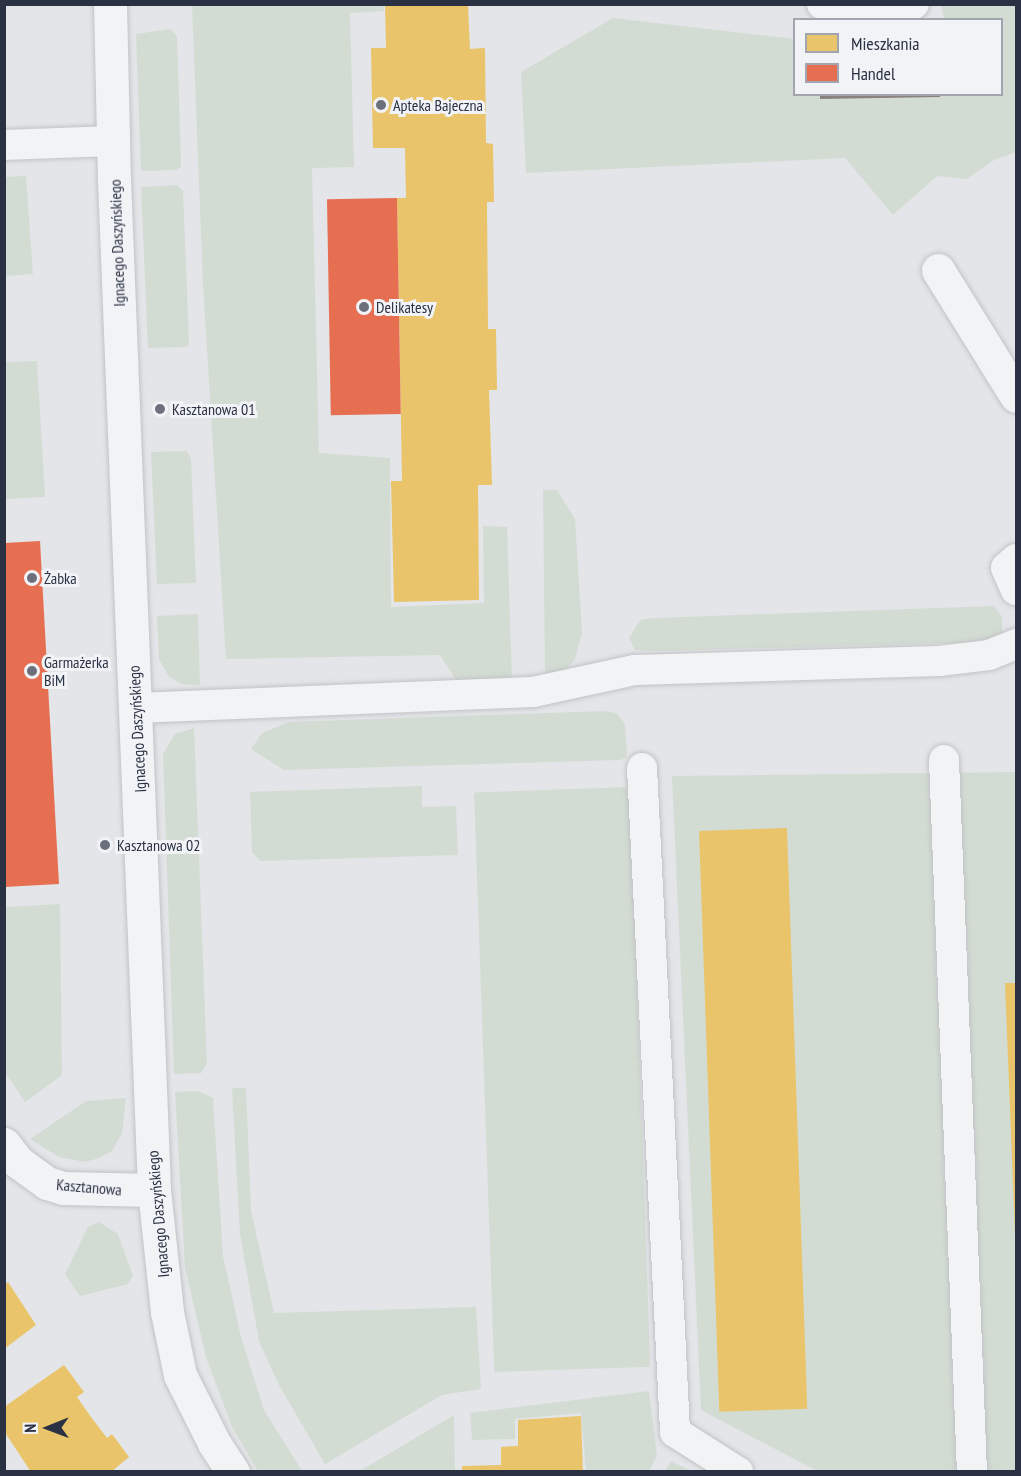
<!DOCTYPE html>
<html>
<head>
<meta charset="utf-8">
<style>
	body { margin:0 }
	#map { position:relative; width:1021px; height:1476px; overflow:hidden; background:#e3e5e8; font-family:"PT Sans Narrow",sans-serif }
	div>[style] { position:absolute }
	.green>* { inset:0; background:#d3dcd3; transform-origin:0 0 }
	.homes>* { inset:0; background:#e9c46a; transform-origin:0 0 }
	.shops>* { inset:0; background:#e76f51; transform-origin:0 0 }
	.industry>* { inset:0; background:#8a817c }
	.roads { filter:drop-shadow(0 0 2px #c1c3c6) drop-shadow(0 0 2px #c1c3c6) }
	.service>* { height:30px; margin:-15px; padding:0 15px; transform-origin:15px; border-radius:15px; background:#f2f3f5 }
	.minor>* { height:33px; margin:-16.5px; padding:0 16.5px; transform-origin:16.5px; border-radius:16.5px; background:#f2f3f5 }
	.dots>* { width:16px; height:16px; translate:-50% -50%; box-sizing:border-box; border:3px solid #f1f3f7; border-radius:50% }
	span { translate:-50% -50%; white-space:nowrap; text-align:center; line-height:1.15; -webkit-text-stroke:6px #f1f3f7; paint-order:stroke }
	.poi-label { font-size:16px; color:#2a3142 }
	.left { translate:0 -50%; text-align:left }
	.street-label { font-size:16px; color:#2a3142 }
	.frame { position:absolute; inset:0; border:6px solid #2a3142; pointer-events:none }
	.legend { position:absolute; left:793px; top:18px; width:210px; height:78px; box-sizing:border-box; background:#f1f3f7; border:2px solid #a1a5af; margin:0; padding:8px 10px; list-style:none; font-size:18px; color:#2a3142 }
	.legend li { display:flex; align-items:center; gap:12px; height:30px }
	.legend b { width:30px; border:2px solid #a1a5af }
	.north { position:absolute; left:18px; top:1398px; width:60px; height:60px; -webkit-text-stroke:4px #f1f3f7; paint-order:stroke; rotate:269deg; font-size:16px; font-weight:700; line-height:24px; text-align:center; color:#2a3142 }
	.north::after { content:''; display:block; margin:auto; width:21px; height:27px; background:#2a3142; clip-path:polygon(50% 0,100% 100%,50% 72%,0 100%) }
</style>
</head>
<body>
<div id="map">
	<div class="green">
		<i style="clip-path:polygon(192px 5px,383px 5px,384px 11px,350px 13px,354px 167px,312px 168px,319px 453px,390px 458px,391px 607px,484px 603px,483px 526px,507px 527px,512px 679px,456px 680px,440px 655px,226px 659px,203px 285px)"></i>
		<i style="clip-path:polygon(941px 5px,1016px 5px,1016px 152px,994px 160px,967px 179px,937px 176px,893px 215px,845px 158px,526px 173px,521px 72px,613px 18px,794px 39px,794px 94px,1002px 94px,1002px 20px,944px 19px)"></i>
		<i style="clip-path:polygon(170px 29px,177px 36px,181px 166px,177px 170px,141px 171px,136px 34px)"></i>
		<i style="clip-path:polygon(26px 176px,33px 274px,5px 276px,5px 177px)"></i>
		<i style="clip-path:polygon(177px 185px,183px 191px,189px 343px,187px 347px,148px 348px,141px 187px)"></i>
		<i style="clip-path:polygon(37px 361px,45px 497px,5px 499px,5px 362px)"></i>
		<i style="clip-path:polygon(187px 451px,191px 459px,196px 583px,157px 584px,151px 452px)"></i>
		<i style="clip-path:polygon(543px 490px,557px 490px,575px 519px,582px 633px,575px 659px,567px 669px,545px 674px)"></i>
		<i style="clip-path:polygon(994px 606px,1002px 617px,1002px 633px,998px 639px,986px 642px,654px 651px,635px 650px,629px 638px,640px 620px,654px 618px)"></i>
		<i style="clip-path:polygon(198px 614px,200px 685px,182px 684px,169px 677px,159px 659px,157px 616px)"></i>
		<i style="clip-path:polygon(605px 711px,616px 713px,625px 724px,627px 757px,620px 760px,284px 770px,251px 749px,262px 733px,289px 722px)"></i>
		<i style="clip-path:polygon(194px 728px,207px 1064px,201px 1073px,174px 1074px,163px 754px,175px 734px)"></i>
		<i style="clip-path:polygon(1016px 772px,1016px 1471px,817px 1471px,701px 1410px,672px 776px)"></i>
		<i style="clip-path:polygon(422px 786px,422px 807px,456px 806px,458px 855px,260px 861px,252px 852px,250px 792px)"></i>
		<i style="left:630px;top:787px;width:580px;height:156px;rotate:88deg"></i>
		<i style="clip-path:polygon(60px 904px,62px 1075px,25px 1102px,5px 1072px,5px 907px)"></i>
		<i style="clip-path:polygon(232px 1088px,246px 1088px,251px 1211px,274px 1313px,476px 1307px,481px 1389px,442px 1395px,325px 1464px,279px 1385px,259px 1341px,240px 1234px)"></i>
		<i style="clip-path:polygon(198px 1091px,213px 1098px,223px 1256px,241px 1337px,264px 1410px,302px 1471px,258px 1471px,232px 1427px,206px 1357px,185px 1268px,175px 1092px)"></i>
		<i style="clip-path:polygon(126px 1098px,122px 1133px,112px 1151px,99px 1158px,85px 1162px,59px 1157px,30px 1139px,86px 1101px)"></i>
		<i style="clip-path:polygon(99px 1222px,118px 1234px,133px 1276px,128px 1284px,80px 1296px,65px 1274px,88px 1227px)"></i>
		<i style="clip-path:polygon(649px 1391px,657px 1456px,649px 1471px,586px 1471px,581px 1413px,515px 1419px,515px 1439px,472px 1440px,470px 1413px)"></i>
		<i style="clip-path:polygon(454px 1415px,455px 1471px,360px 1471px)"></i>
		<i style="clip-path:polygon(671px 1461px,691px 1471px,665px 1471px)"></i>
	</div>
	<div class="homes">
		<i style="clip-path:polygon(385px 4px,468px 4px,470px 49px,485px 48px,486px 143px,493px 144px,494px 202px,487px 202px,488px 329px,496px 329px,497px 390px,489px 390px,492px 485px,478px 485px,479px 600px,394px 602px,391px 481px,402px 481px,397px 198px,406px 198px,405px 148px,373px 148px,371px 48px,386px 48px)"></i>
		<i style="left:787px;top:828px;width:581px;height:88px;rotate:88deg"></i>
		<i style="clip-path:polygon(1005px 983px,1016px 983px,1016px 1234px,1015px 1234px)"></i>
		<i style="clip-path:polygon(8px 1282px,36px 1325px,4px 1349px,4px 1285px)"></i>
		<i style="clip-path:polygon(64px 1365px,84px 1392px,77px 1397px,91px 1417px,107px 1438px,112px 1434px,129px 1457px,111px 1472px,31px 1472px,4px 1431px,4px 1407px)"></i>
		<i style="clip-path:polygon(581px 1416px,583px 1472px,462px 1472px,462px 1466px,501px 1465px,501px 1447px,518px 1446px,518px 1420px)"></i>
	</div>
	<div class="shops">
		<i style="left:397px;top:198px;width:216px;height:70px;rotate:89deg"></i>
		<i style="clip-path:polygon(40px 541px,59px 884px,4px 887px,4px 543px)"></i>
	</div>
	<div class="industry">
		<i style="clip-path:polygon(820px 94px,940px 94px,940px 97px,820px 99px)"></i>
	</div>
	<div class="roads">
		<div class="service">
			<i style="left:822px;top:4px;width:20px;rotate:11deg"></i>
			<i style="left:842px;top:8px;width:72px;rotate:-3.2deg"></i>
			<i style="left:4px;top:145px;width:109px;rotate:-2.1deg"></i>
			<i style="left:1016px;top:559px;width:13px;rotate:138deg"></i>
			<i style="left:1006px;top:568px;width:24px;rotate:66deg"></i>
			<i style="left:136px;top:708px;width:397px;rotate:-2.3deg"></i>
			<i style="left:533px;top:692px;width:104px;rotate:-12.2deg"></i>
			<i style="left:635px;top:670px;width:304px;rotate:-1.7deg"></i>
			<i style="left:939px;top:661px;width:50px;rotate:-6.8deg"></i>
			<i style="left:989px;top:655px;width:29px;rotate:-22deg"></i>
			<i style="left:944px;top:760px;width:713px;rotate:87.75deg"></i>
			<i style="left:642px;top:768px;width:665px;rotate:87.15deg"></i>
			<i style="left:675px;top:1432px;width:75px;rotate:32.4deg"></i>
		</div>
		<div class="minor">
			<i style="left:110px;top:4px;width:176px;rotate:88.7deg"></i>
			<i style="left:114px;top:180px;width:1011px;rotate:87.73deg"></i>
			<i style="left:154px;top:1190px;width:123px;rotate:83.9deg"></i>
			<i style="left:167px;top:1312px;width:64px;rotate:78.3deg"></i>
			<i style="left:180px;top:1375px;width:76px;rotate:63.4deg"></i>
			<i style="left:214px;top:1443px;width:35px;rotate:57deg"></i>
			<i style="left:938px;top:270px;width:148px;rotate:58.2deg"></i>
			<i style="left:4px;top:1144px;width:23px;rotate:52deg"></i>
			<i style="left:18px;top:1162px;width:36px;rotate:36deg"></i>
			<i style="left:47px;top:1183px;width:17px;rotate:17deg"></i>
			<i style="left:63px;top:1188px;width:91px;rotate:1.3deg"></i>
		</div>
	</div>
	<div class="dots">
		<i style="left:381px;top:105px;background:#6b707c"></i>
		<i style="left:364px;top:307px;background:#6b707c"></i>
		<i style="left:160px;top:409px;background:#6b707c"></i>
		<i style="left:32px;top:578px;background:#6b707c"></i>
		<i style="left:32px;top:671px;background:#6b707c"></i>
		<i style="left:105px;top:845px;background:#6b707c"></i>
	</div>
	<div class="poi-label">
		<span class="left" style="left:393px;top:105px">Apteka Bajeczna</span>
		<span class="left" style="left:376px;top:307px">Delikatesy</span>
		<span class="left" style="left:172px;top:409px">Kasztanowa 01</span>
		<span class="left" style="left:44px;top:578px">Żabka</span>
		<span class="left" style="left:44px;top:671px">Garmażerka<br>BiM</span>
		<span class="left" style="left:117px;top:845px">Kasztanowa 02</span>
	</div>
	<div class="street-label">
		<span style="left:117px;top:243px;rotate:-92deg">Ignacego Daszyńskiego</span>
		<span style="left:137px;top:729px;rotate:-93deg">Ignacego Daszyńskiego</span>
		<span style="left:89px;top:1187px;rotate:5deg">Kasztanowa</span>
		<span style="left:158px;top:1214px;rotate:-95deg">Ignacego Daszyńskiego</span>
	</div>
	<div class="frame"></div>
	<ul class="legend">
	<li><b style="height:16px;background:#e9c46a"></b>Mieszkania</li>
	<li><b style="height:16px;background:#e76f51"></b>Handel</li>
	</ul>
	<div class="north">N</div>
</div>
</body>
</html>
